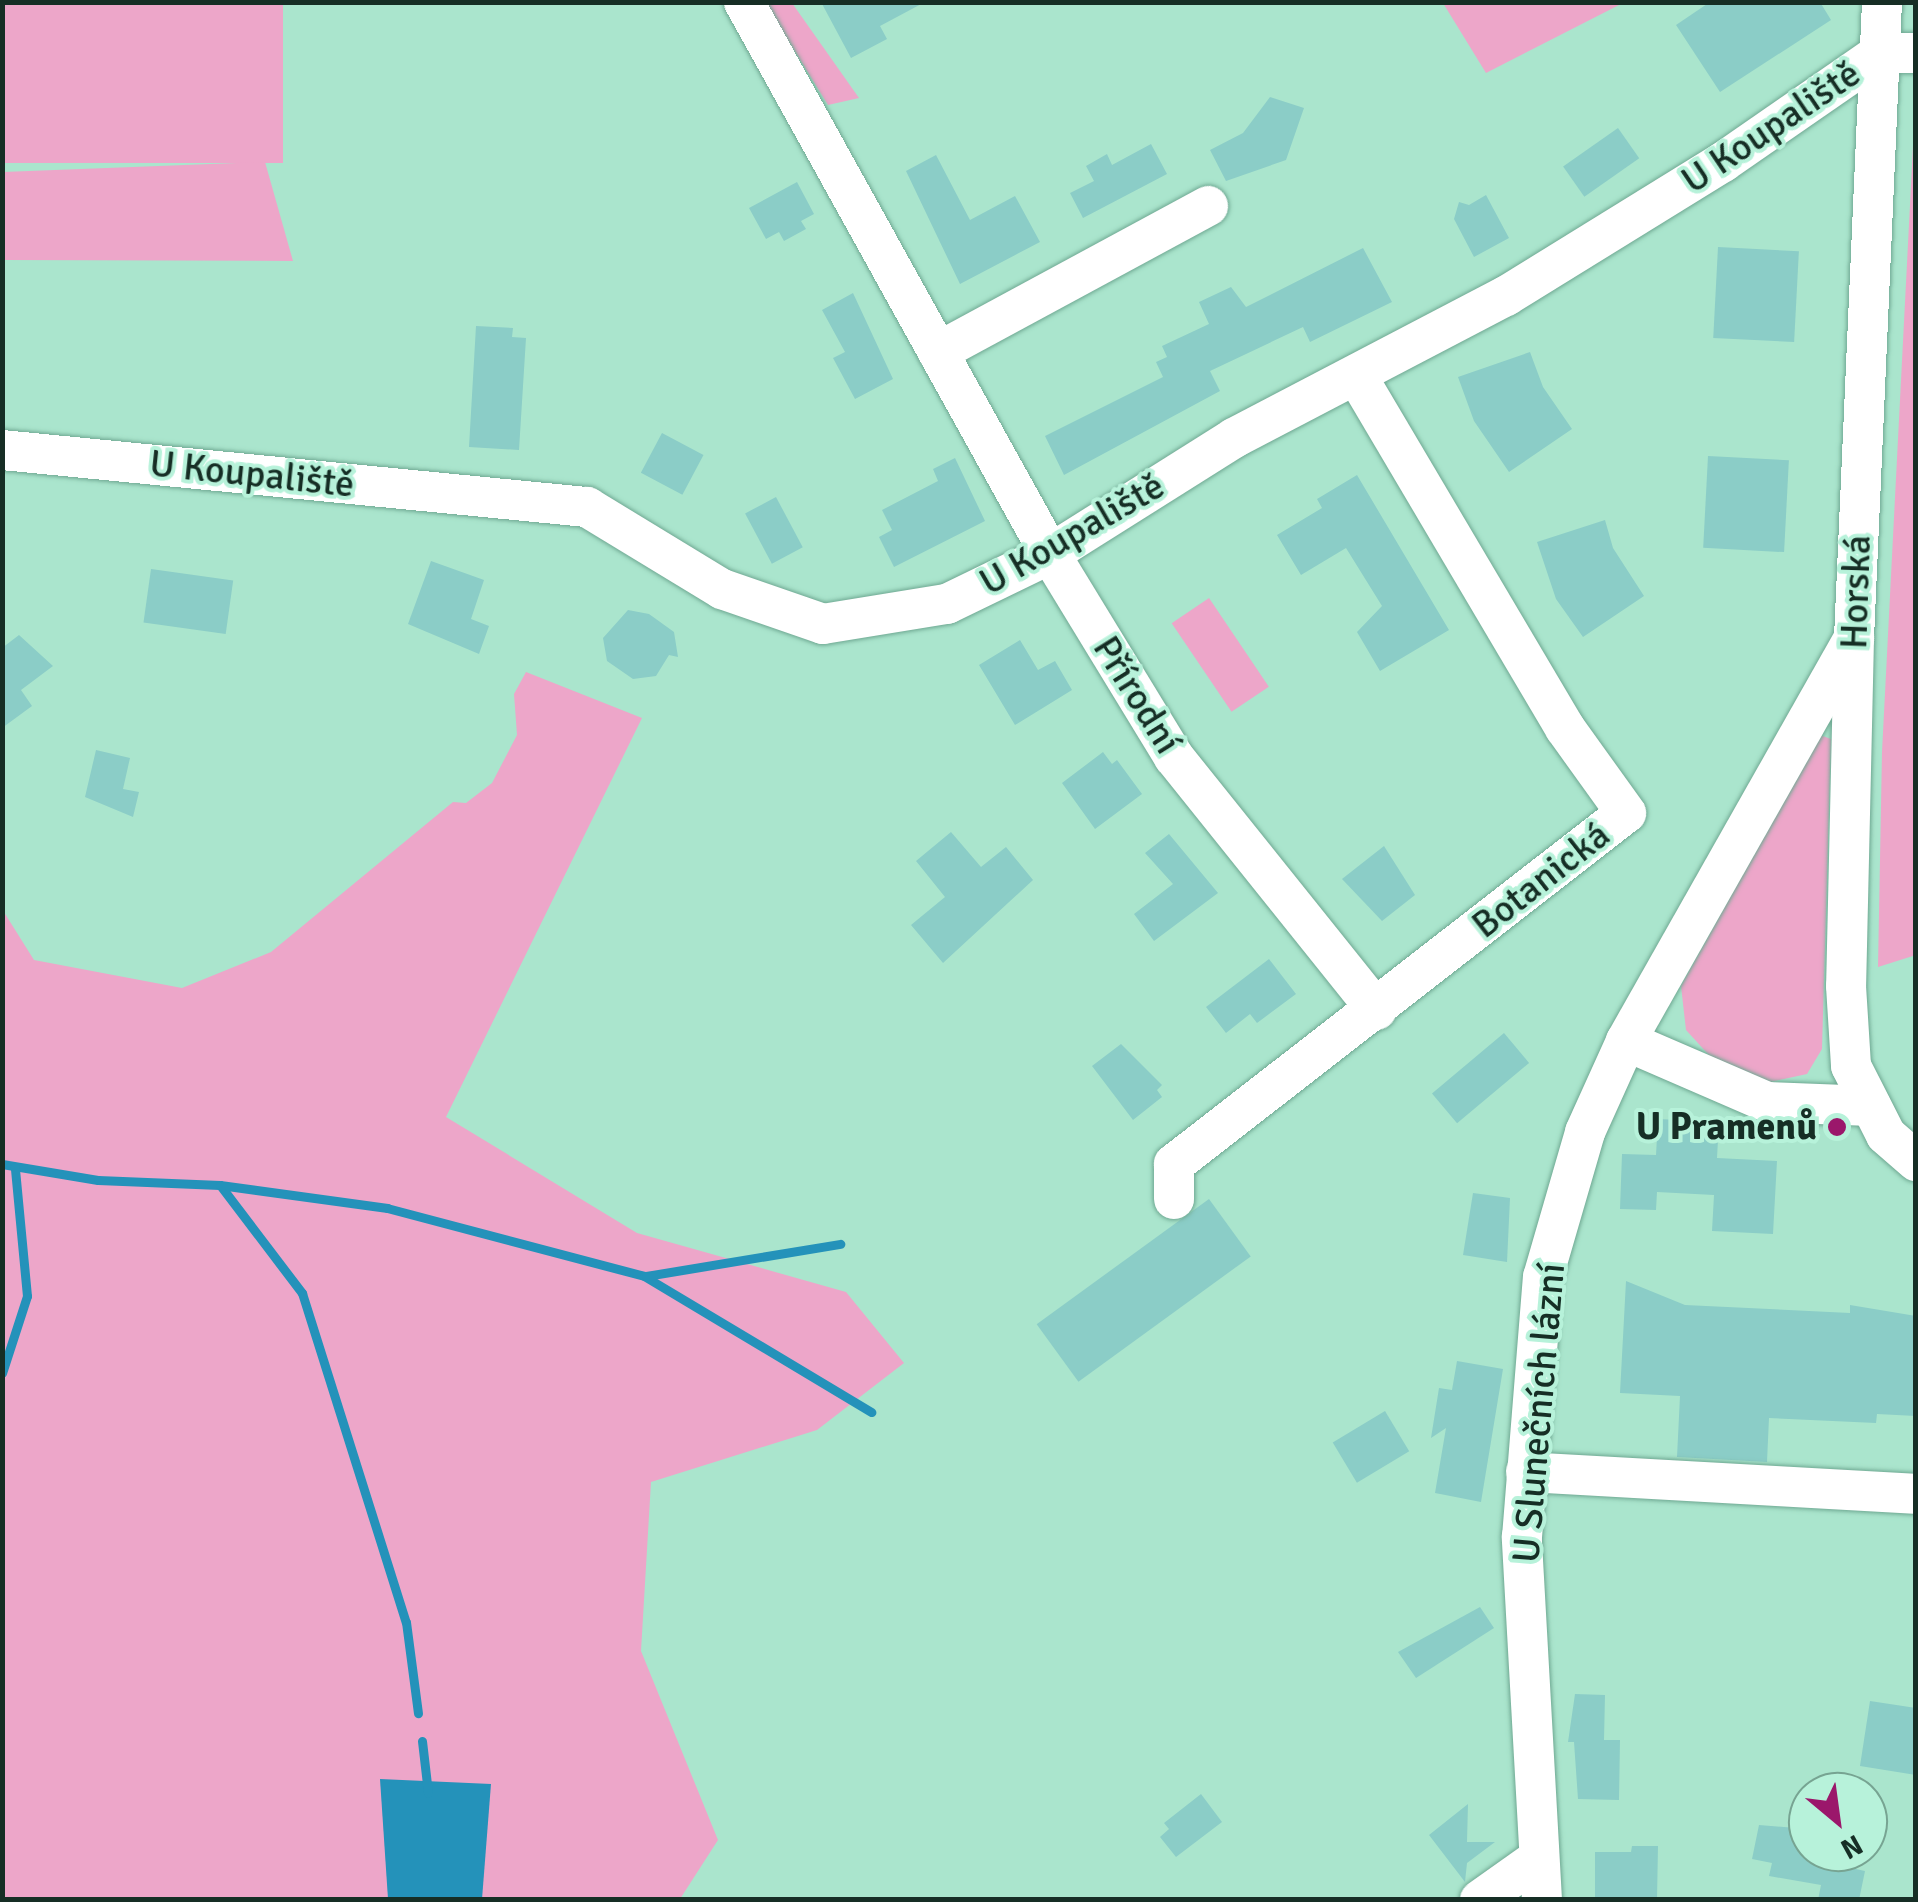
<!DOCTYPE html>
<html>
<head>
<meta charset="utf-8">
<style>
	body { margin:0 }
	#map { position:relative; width:1918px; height:1902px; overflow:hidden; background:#aae5cd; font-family:Signika,sans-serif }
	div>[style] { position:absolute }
	.green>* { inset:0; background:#eda6c9; transform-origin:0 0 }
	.water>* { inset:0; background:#2492ba }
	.stream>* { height:9px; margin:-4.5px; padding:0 4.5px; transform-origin:4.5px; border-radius:4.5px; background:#2492ba }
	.building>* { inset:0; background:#8bcdc7; transform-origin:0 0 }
	.roads { filter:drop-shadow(0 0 2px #6fa892) drop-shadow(0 0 2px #6fa892) }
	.minor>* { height:40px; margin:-20px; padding:0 20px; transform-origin:20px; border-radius:20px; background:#fff }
	.dots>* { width:28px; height:28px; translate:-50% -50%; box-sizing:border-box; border:5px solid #b7f2da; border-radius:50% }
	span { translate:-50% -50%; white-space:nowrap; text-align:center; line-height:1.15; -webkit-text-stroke:8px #b7f2da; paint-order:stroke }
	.street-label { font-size:38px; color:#162e25 }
	.poi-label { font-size:38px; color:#162e25; font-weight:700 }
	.right { translate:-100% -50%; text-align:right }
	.frame { position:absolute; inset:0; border:5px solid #162e25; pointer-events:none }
	.north { position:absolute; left:1788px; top:1772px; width:100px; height:100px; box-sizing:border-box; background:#b7f2da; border:2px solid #77a492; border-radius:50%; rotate:151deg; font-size:28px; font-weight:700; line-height:40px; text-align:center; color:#162e25 }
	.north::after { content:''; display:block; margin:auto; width:35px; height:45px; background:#9b176b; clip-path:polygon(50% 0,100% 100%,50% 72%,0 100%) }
</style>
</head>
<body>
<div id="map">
	<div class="green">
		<i style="left:2px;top:3px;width:281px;height:160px"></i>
		<i style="clip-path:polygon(765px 3px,792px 3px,859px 98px,828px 105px)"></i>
		<i style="clip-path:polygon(1443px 3px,1623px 3px,1486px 73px)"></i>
		<i style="clip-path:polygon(1915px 107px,1916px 955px,1878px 967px,1882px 752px)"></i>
		<i style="clip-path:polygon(265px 162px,293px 261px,3px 260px,3px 172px)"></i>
		<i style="left:1209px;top:598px;width:107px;height:45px;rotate:56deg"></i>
		<i style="clip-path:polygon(526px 672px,642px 718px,446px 1117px,637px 1233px,846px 1292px,904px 1363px,817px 1430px,651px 1482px,641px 1651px,718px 1840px,680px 1899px,3px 1899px,2px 909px,34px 960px,182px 988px,271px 952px,453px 802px,466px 803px,492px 783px,517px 735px,514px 694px)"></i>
		<i style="clip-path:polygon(1820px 735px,1831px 739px,1822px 1049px,1807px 1074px,1770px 1082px,1718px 1065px,1686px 1030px,1681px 986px)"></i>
	</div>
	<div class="water">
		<i style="clip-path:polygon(380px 1779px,491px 1784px,482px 1899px,388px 1899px)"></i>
	</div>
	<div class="stream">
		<i style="left:2px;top:1164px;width:97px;rotate:9.5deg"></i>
		<i style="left:98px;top:1180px;width:122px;rotate:2.3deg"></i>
		<i style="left:220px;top:1185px;width:136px;rotate:52.8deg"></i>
		<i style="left:302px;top:1293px;width:345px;rotate:72.5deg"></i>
		<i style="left:406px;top:1622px;width:92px;rotate:82.5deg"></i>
		<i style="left:220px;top:1185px;width:169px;rotate:7.8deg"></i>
		<i style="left:387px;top:1208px;width:266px;rotate:14.8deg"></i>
		<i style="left:644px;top:1276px;width:265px;rotate:30.9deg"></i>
		<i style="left:646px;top:1276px;width:197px;rotate:-9.4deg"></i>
		<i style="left:2px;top:1373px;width:81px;rotate:-72deg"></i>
		<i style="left:27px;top:1296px;width:129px;rotate:-95.4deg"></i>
		<i style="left:422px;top:1741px;width:52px;rotate:83.4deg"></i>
	</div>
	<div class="building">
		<i style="clip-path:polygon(821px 2px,925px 2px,880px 26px,887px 39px,851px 58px)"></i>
		<i style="clip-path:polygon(1710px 2px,1820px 2px,1831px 20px,1720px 92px,1676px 25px)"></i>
		<i style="clip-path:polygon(1270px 97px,1304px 108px,1286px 160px,1226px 181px,1210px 150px,1243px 133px)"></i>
		<i style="left:1618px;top:128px;width:37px;height:67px;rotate:55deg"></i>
		<i style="clip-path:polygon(1151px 144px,1167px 174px,1083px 218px,1070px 193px,1094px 181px,1086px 166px,1107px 154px,1112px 165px)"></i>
		<i style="clip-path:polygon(936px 155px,970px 220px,1015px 196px,1040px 242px,960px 284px,906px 171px)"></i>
		<i style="clip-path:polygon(797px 182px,814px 214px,801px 221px,806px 229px,784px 241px,779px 232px,766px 239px,749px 208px)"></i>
		<i style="clip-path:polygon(1486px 195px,1509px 238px,1474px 257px,1454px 219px,1459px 202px,1469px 205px)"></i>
		<i style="left:1718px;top:247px;width:81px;height:91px;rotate:3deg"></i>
		<i style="clip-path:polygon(1363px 248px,1392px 302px,1310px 342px,1303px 327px,1210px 371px,1220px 391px,1064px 475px,1045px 436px,1163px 377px,1156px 362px,1167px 357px,1162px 346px,1209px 324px,1199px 302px,1231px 287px,1246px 307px)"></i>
		<i style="clip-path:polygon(853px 293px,893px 379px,855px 399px,833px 358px,845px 352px,822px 310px)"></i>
		<i style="clip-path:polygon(476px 326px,513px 328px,512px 337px,526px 338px,519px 450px,469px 447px)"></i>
		<i style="clip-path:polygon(1530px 352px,1543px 387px,1572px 429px,1509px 472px,1474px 421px,1458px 377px)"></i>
		<i style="left:662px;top:433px;width:47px;height:45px;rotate:28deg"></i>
		<i style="left:1708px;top:456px;width:81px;height:92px;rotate:3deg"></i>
		<i style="clip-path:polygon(955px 458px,985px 521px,894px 567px,879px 537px,892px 530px,882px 510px,938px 481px,933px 469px)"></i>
		<i style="clip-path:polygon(1357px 475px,1449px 630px,1380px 671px,1357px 632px,1382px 606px,1346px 548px,1301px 575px,1277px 535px,1322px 508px,1317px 499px)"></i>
		<i style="left:776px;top:497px;width:57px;height:35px;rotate:62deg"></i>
		<i style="clip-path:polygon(1605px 520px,1613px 548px,1644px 596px,1583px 637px,1556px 599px,1537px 542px)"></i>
		<i style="clip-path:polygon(431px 561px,484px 580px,471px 619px,489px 626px,479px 654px,408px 624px)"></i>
		<i style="left:151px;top:569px;width:83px;height:54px;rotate:8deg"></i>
		<i style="clip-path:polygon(628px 610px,649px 614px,674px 632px,678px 657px,669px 655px,656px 676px,633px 679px,607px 661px,603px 638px)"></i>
		<i style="clip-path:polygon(19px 635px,53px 666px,21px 690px,32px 706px,2px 728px,2px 648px)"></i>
		<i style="clip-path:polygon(1020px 640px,1038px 670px,1055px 661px,1072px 690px,1015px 725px,979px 665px)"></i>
		<i style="clip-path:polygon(96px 750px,130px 758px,123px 789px,139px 792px,133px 817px,85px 797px)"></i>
		<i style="clip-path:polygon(1103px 752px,1112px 764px,1117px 760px,1142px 794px,1095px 829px,1062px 783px)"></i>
		<i style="clip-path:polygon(951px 832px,981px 867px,1006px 847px,1033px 880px,943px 963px,911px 925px,945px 897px,916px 861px)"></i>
		<i style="clip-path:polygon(1169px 834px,1218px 893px,1154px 941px,1134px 914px,1173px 884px,1145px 853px)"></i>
		<i style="clip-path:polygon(1384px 846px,1415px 895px,1382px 921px,1342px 879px)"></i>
		<i style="clip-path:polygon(1269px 959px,1296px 994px,1257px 1023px,1250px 1014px,1226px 1033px,1206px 1007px)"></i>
		<i style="left:1504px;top:1033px;width:39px;height:94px;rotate:50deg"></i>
		<i style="clip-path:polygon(1121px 1044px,1162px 1085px,1157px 1090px,1162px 1097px,1133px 1120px,1092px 1066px)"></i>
		<i style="clip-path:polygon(1658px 1119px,1719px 1122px,1717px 1158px,1777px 1161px,1773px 1234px,1712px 1231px,1714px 1195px,1657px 1192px,1656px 1210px,1620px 1209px,1622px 1154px,1656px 1155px)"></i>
		<i style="clip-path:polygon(1473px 1193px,1510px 1198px,1507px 1262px,1463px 1255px)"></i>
		<i style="left:1209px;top:1199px;width:71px;height:213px;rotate:54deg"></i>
		<i style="clip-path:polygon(1626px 1281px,1685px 1305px,1850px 1313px,1850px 1305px,1916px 1316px,1916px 1416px,1877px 1414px,1876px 1423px,1769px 1418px,1767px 1462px,1677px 1457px,1680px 1396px,1620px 1393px)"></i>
		<i style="clip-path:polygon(1457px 1361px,1503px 1369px,1481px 1502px,1435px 1493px,1446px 1428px,1431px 1438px,1439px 1388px,1452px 1390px)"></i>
		<i style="left:1385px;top:1411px;width:47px;height:61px;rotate:59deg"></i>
		<i style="clip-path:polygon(1480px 1607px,1494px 1628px,1416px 1678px,1398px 1652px)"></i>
		<i style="clip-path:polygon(1575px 1694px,1605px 1695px,1604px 1740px,1620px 1740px,1619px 1800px,1578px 1799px,1574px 1742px,1568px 1742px)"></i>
		<i style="clip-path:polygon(1870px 1701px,1916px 1708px,1916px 1775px,1860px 1766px)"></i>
		<i style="clip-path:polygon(1201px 1794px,1222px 1822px,1176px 1857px,1160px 1837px,1169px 1829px,1164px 1823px)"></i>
		<i style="clip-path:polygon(1468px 1804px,1467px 1842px,1495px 1842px,1467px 1863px,1465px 1882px,1429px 1835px)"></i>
		<i style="clip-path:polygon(1759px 1825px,1808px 1829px,1808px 1852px,1839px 1852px,1837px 1865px,1865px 1871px,1859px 1900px,1818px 1900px,1821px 1885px,1769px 1876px,1772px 1863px,1752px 1859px)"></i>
		<i style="clip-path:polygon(1632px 1846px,1658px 1846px,1657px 1900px,1595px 1900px,1595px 1852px,1631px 1852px)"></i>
	</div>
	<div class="roads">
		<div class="minor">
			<i style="left:744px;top:2px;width:631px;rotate:61deg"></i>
			<i style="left:1050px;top:554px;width:238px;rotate:58.6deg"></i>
			<i style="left:1174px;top:757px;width:324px;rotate:51.3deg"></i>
			<i style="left:1882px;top:2px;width:637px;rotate:92.52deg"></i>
			<i style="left:1854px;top:638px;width:348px;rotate:91.3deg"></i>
			<i style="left:1846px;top:986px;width:80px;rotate:86.4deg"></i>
			<i style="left:1851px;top:1066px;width:77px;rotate:63.1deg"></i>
			<i style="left:1886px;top:1135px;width:40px;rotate:41deg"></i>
			<i style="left:1879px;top:54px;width:37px;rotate:-2deg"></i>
			<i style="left:938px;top:352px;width:307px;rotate:-28.4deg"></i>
			<i style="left:2px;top:450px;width:588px;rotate:5.57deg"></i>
			<i style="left:587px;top:507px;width:158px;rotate:31.3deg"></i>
			<i style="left:722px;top:589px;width:107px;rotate:19.1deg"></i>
			<i style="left:823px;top:624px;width:126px;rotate:-9.2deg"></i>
			<i style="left:947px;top:604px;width:114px;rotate:-25.9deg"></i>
			<i style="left:1050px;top:554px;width:218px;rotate:-32.2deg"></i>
			<i style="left:1234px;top:438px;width:307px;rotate:-27.6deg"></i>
			<i style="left:1506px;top:296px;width:255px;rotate:-31.7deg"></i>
			<i style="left:1723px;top:162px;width:190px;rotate:-34.7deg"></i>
			<i style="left:1626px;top:1041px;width:154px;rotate:23.4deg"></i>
			<i style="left:1767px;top:1102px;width:104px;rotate:2.2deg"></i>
			<i style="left:1174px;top:1199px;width:35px;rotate:-90deg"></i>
			<i style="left:1174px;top:1164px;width:572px;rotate:-37.83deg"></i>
			<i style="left:1626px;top:813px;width:105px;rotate:-125.7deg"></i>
			<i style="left:1565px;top:728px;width:407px;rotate:-120.6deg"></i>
			<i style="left:1526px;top:1472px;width:391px;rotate:3.2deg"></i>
			<i style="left:1480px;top:1900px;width:72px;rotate:-35.4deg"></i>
			<i style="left:1542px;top:1900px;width:364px;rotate:-93.2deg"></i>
			<i style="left:1522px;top:1537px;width:261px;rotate:-85.4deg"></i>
			<i style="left:1543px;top:1277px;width:151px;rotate:-73.8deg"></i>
			<i style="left:1585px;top:1132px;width:100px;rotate:-65.7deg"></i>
			<i style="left:1626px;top:1041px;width:463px;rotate:-60.5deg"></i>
		</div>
	</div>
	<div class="dots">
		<i style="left:1837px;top:1127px;background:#9b176b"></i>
	</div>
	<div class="street-label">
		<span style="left:1771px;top:127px;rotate:-34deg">U Koupaliště</span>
		<span style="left:252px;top:474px;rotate:6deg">U Koupaliště</span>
		<span style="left:1072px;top:534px;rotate:-30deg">U Koupaliště</span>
		<span style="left:1856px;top:592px;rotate:-88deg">Horská</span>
		<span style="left:1137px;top:695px;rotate:58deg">Přírodní</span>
		<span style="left:1541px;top:880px;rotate:-38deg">Botanická</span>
		<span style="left:1539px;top:1413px;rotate:-85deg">U Slunečních lázní</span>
	</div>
	<div class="poi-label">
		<span class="right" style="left:1817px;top:1127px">U Pramenů</span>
	</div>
	<div class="frame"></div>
	<div class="north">N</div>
</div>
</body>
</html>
